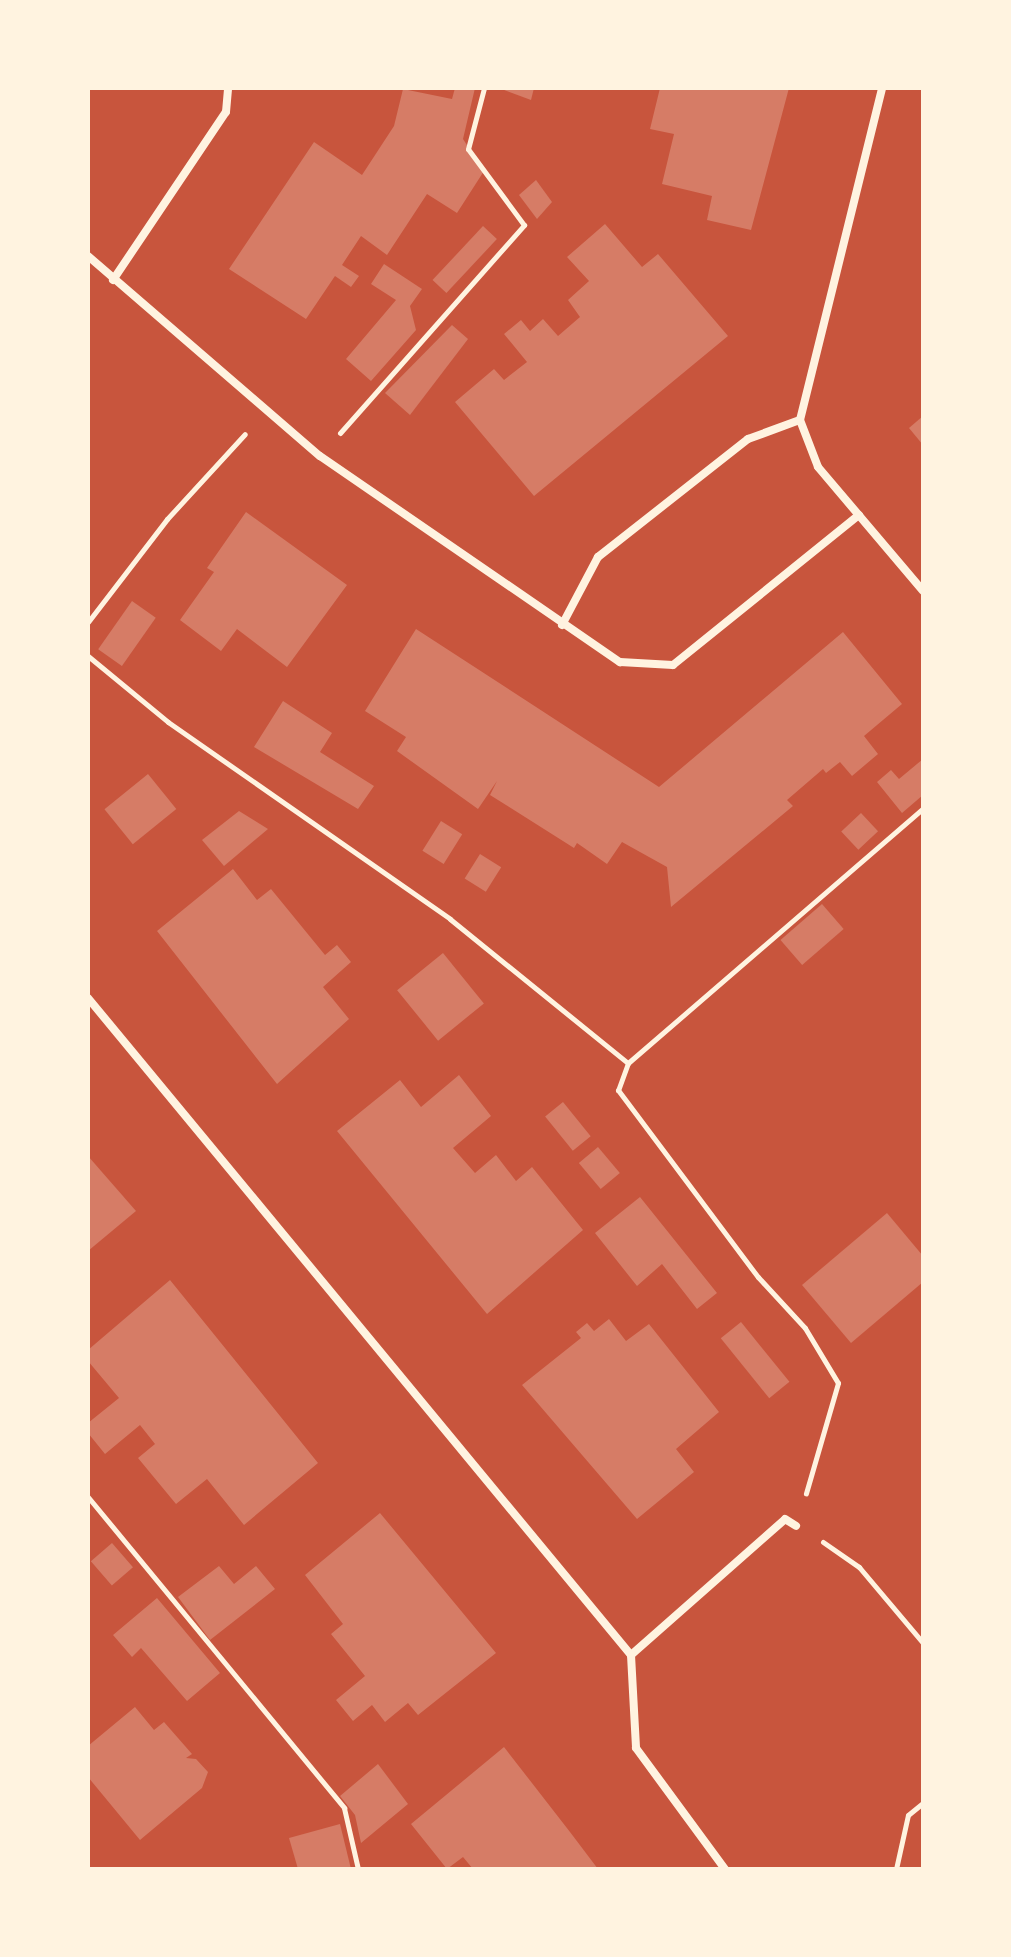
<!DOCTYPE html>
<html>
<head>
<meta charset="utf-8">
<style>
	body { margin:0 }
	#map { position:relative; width:1011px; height:1957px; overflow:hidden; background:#c8553d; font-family:"Space Grotesk",sans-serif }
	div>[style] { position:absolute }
	.building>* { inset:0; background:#d67c66; transform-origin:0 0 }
	.path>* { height:5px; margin:-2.5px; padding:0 2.5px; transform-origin:2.5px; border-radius:2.5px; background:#fff3e0 }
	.minor>* { height:8px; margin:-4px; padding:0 4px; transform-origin:4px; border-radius:4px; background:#fff3e0 }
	span { translate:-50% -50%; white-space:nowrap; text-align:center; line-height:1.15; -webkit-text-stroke:6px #fff3e0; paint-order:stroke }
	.frame { position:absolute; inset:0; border:90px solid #fff3e0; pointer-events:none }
</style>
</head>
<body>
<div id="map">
	<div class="building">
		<i style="clip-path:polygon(455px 88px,475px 88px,463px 139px,484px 171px,457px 213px,427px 194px,387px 255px,361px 236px,342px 265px,359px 276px,351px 287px,335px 276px,306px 319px,229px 269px,314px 142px,362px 175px,394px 126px,403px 89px,452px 99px)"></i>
		<i style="clip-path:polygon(499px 88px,534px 88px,531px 100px)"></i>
		<i style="clip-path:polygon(660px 88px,789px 88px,751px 230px,707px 220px,712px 196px,662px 184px,674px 134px,650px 129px)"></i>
		<i style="clip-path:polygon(536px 180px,552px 202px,537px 219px,519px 195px)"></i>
		<i style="clip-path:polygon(605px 224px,642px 267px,658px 254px,728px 336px,534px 496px,455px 402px,494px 369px,504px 380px,527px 362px,504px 334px,521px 320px,530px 331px,543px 319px,558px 336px,580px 317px,568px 300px,589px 281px,567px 257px)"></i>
		<i style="left:483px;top:226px;width:19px;height:74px;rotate:43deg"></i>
		<i style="clip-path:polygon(384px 264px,422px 289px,410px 306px,416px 330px,371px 381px,346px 359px,396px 300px,371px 284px)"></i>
		<i style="clip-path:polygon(452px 325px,468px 339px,410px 415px,385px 393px)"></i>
		<i style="clip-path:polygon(923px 416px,923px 445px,909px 428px)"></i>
		<i style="clip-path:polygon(246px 512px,347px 585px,287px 667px,237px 629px,221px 651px,180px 620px,214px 572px,207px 568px)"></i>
		<i style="left:132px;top:601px;width:29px;height:59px;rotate:35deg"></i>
		<i style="clip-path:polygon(416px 629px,659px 787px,843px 632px,902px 704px,864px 736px,878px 754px,852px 776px,840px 762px,826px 773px,823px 769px,787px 800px,793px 806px,671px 907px,667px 867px,622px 842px,607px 864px,577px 843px,574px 848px,490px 795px,497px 781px,478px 809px,397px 751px,406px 737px,365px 711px)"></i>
		<i style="clip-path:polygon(283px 701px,332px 733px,320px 752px,374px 786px,358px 809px,254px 747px)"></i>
		<i style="clip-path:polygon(923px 759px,923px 795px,902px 813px,877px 782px,891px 770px,899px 779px)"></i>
		<i style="left:148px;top:774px;width:45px;height:56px;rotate:51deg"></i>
		<i style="clip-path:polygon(239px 811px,268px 829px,224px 866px,202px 840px)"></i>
		<i style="left:861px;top:813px;width:25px;height:27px;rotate:47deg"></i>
		<i style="left:441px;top:821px;width:25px;height:35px;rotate:32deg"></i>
		<i style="left:480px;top:854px;width:25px;height:29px;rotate:32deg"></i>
		<i style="clip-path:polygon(233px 869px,257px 900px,271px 889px,325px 955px,337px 945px,351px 962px,323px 987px,349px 1019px,277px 1084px,157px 931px)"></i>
		<i style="left:822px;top:904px;width:33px;height:55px;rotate:49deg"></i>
		<i style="left:443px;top:953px;width:65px;height:59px;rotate:51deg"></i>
		<i style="clip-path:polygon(459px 1075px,491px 1116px,453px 1148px,475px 1173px,496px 1155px,516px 1181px,532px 1167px,583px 1230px,487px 1314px,337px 1131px,400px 1080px,421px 1107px)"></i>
		<i style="left:563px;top:1102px;width:44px;height:23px;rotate:51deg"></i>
		<i style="left:598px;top:1147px;width:34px;height:25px;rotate:50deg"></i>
		<i style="clip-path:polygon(88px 1156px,136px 1211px,88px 1251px)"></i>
		<i style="clip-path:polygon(640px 1197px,717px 1293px,697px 1309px,662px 1264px,637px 1286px,595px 1233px)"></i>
		<i style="clip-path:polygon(887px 1213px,923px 1256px,923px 1282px,851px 1343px,802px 1285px)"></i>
		<i style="clip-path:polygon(170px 1280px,318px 1463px,244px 1525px,207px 1479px,176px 1504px,138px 1458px,155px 1444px,140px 1425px,105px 1454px,88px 1433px,88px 1423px,119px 1398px,88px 1361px,88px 1350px)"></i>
		<i style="clip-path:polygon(609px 1319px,626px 1341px,649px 1324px,719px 1412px,676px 1449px,694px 1472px,637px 1519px,522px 1385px,581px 1338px,576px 1332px,587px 1323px,594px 1331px)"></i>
		<i style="left:741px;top:1322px;width:77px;height:26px;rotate:51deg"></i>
		<i style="clip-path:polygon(380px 1513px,496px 1653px,418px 1715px,408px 1703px,385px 1722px,372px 1705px,353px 1721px,336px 1700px,365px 1676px,331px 1634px,343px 1624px,305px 1575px)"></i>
		<i style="left:112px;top:1543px;width:32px;height:28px;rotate:49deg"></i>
		<i style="clip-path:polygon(219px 1566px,234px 1584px,256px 1566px,275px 1589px,210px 1640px,178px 1597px)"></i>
		<i style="clip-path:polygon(157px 1598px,220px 1673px,187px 1701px,141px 1648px,132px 1657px,113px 1635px)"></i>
		<i style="clip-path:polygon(135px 1707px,154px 1730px,164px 1722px,192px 1754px,186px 1758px,196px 1759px,208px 1772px,202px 1788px,140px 1840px,88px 1777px,88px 1746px)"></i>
		<i style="clip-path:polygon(504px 1747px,570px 1832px,598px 1869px,473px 1869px,463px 1857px,447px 1869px,411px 1824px)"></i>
		<i style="clip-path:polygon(378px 1764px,408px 1804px,361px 1843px,355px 1815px,340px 1796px)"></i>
		<i style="clip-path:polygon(340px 1824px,351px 1869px,298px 1869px,289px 1838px)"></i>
	</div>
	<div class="path">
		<i style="left:340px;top:433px;width:278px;rotate:-48.5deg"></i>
		<i style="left:524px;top:225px;width:94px;rotate:-126.4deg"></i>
		<i style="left:468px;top:149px;width:63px;rotate:-75.3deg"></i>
		<i style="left:88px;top:622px;width:130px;rotate:-52.5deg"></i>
		<i style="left:167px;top:519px;width:115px;rotate:-47.5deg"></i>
		<i style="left:88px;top:656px;width:104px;rotate:39.5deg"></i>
		<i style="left:168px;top:722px;width:344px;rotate:34.9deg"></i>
		<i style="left:450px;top:919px;width:229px;rotate:39deg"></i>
		<i style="left:628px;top:1063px;width:390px;rotate:-40.8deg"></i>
		<i style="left:628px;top:1063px;width:29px;rotate:110deg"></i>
		<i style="left:618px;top:1090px;width:234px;rotate:53.2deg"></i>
		<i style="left:758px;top:1277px;width:69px;rotate:47.3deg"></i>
		<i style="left:805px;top:1328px;width:64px;rotate:59deg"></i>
		<i style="left:838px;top:1383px;width:115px;rotate:106.2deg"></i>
		<i style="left:88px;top:1497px;width:403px;rotate:50.5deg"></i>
		<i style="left:344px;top:1808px;width:63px;rotate:77.1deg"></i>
		<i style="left:823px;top:1542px;width:44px;rotate:34.8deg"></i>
		<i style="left:859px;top:1567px;width:99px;rotate:49.9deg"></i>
		<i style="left:896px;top:1869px;width:55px;rotate:-77.5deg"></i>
		<i style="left:908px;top:1815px;width:19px;rotate:-39deg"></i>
	</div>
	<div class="minor">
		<i style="left:88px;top:256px;width:306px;rotate:40.8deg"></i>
		<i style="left:320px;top:456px;width:364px;rotate:34.5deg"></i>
		<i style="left:620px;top:662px;width:53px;rotate:3.2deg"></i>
		<i style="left:673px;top:665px;width:239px;rotate:-38.9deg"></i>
		<i style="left:113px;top:280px;width:202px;rotate:-56.1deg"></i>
		<i style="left:226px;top:112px;width:24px;rotate:-85deg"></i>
		<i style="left:800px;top:420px;width:342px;rotate:-76.1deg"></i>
		<i style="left:800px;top:420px;width:50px;rotate:69deg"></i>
		<i style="left:818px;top:467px;width:162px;rotate:49.7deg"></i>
		<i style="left:562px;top:625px;width:77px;rotate:-62.1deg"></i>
		<i style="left:598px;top:557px;width:191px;rotate:-38.2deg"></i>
		<i style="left:748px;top:439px;width:55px;rotate:-20.1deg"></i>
		<i style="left:88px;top:998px;width:852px;rotate:50.43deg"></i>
		<i style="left:631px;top:1655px;width:93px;rotate:86.9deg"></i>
		<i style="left:636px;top:1748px;width:150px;rotate:53.7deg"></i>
		<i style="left:631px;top:1655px;width:205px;rotate:-41.4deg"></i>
		<i style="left:785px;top:1519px;width:13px;rotate:32deg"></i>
	</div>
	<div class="frame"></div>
</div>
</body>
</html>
